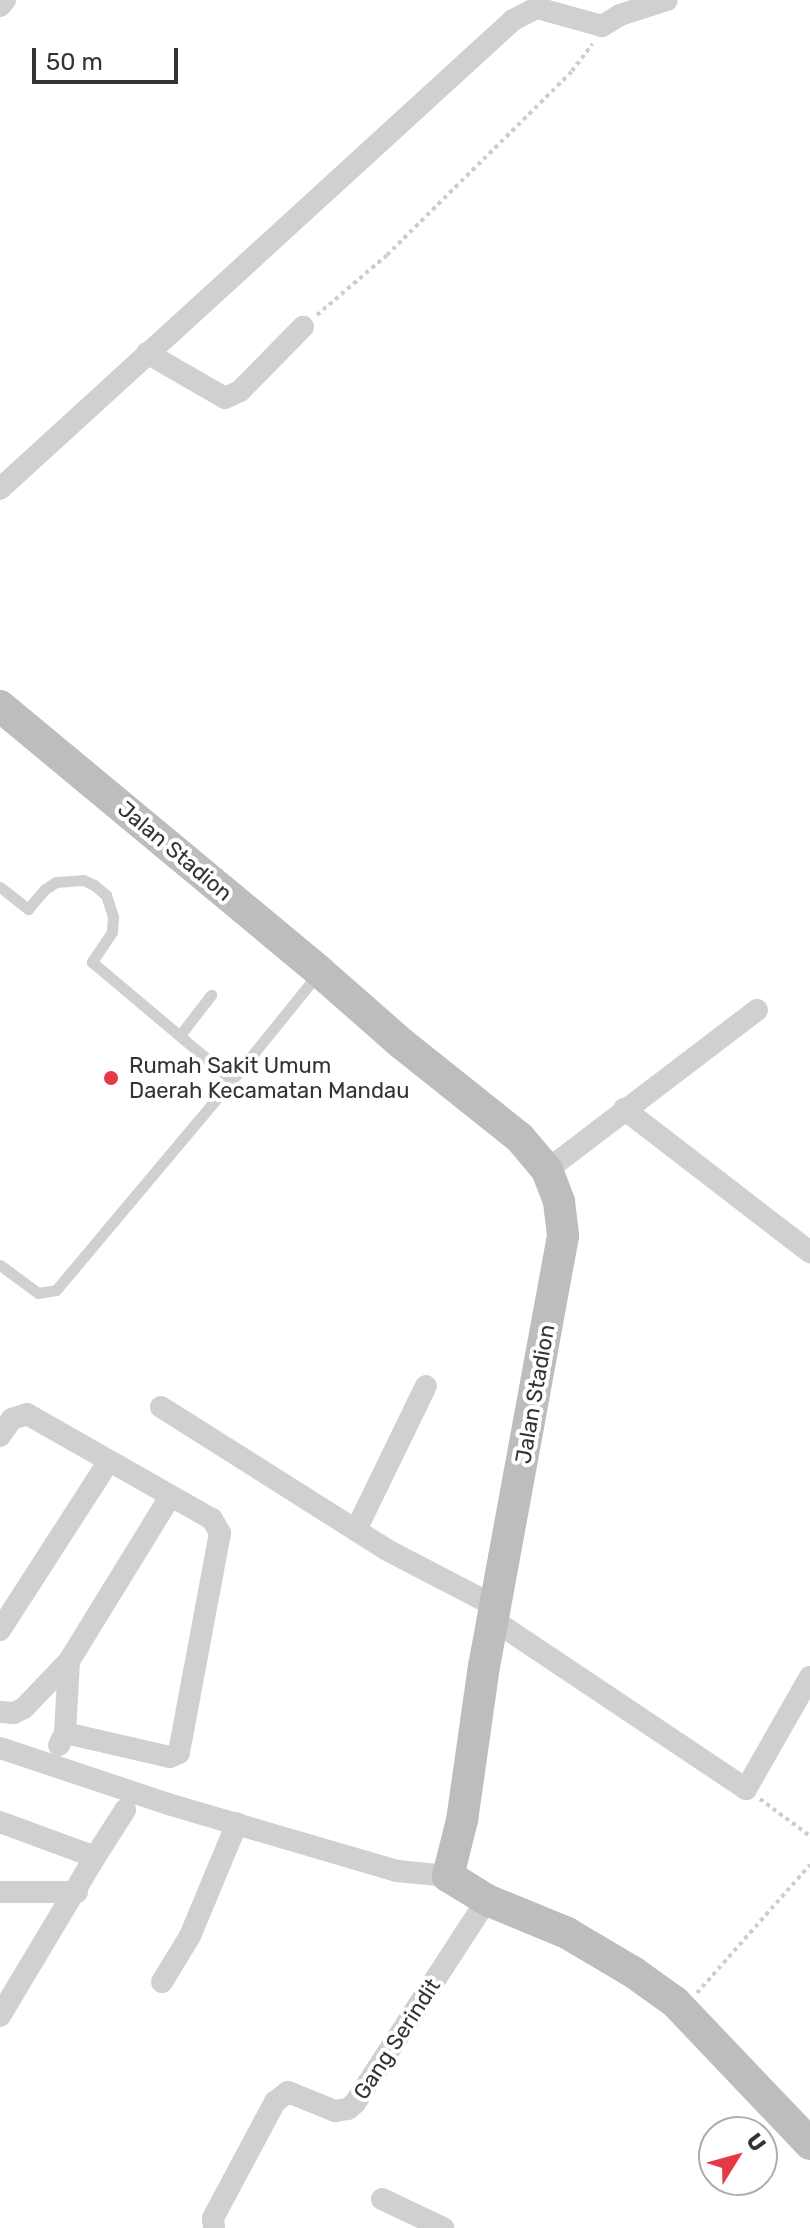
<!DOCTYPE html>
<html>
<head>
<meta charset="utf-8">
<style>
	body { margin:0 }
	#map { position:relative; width:810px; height:2228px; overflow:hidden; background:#fff; font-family:Rubik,sans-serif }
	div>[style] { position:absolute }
	.path>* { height:4px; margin-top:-2px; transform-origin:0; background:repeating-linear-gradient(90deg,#cdcdcd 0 4px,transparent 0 8px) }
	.lane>* { height:11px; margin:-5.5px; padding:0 5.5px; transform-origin:5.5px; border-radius:5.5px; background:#d0d0d0 }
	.street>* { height:22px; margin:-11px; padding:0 11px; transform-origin:11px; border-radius:11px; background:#d0d0d0 }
	.secondary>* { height:32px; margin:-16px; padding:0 16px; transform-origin:16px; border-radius:16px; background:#bdbdbd }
	.dots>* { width:22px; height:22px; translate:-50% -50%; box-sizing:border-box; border:4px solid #fff; border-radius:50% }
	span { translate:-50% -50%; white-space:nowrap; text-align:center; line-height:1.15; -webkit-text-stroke:8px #fff; paint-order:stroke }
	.street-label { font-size:22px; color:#333 }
	.poi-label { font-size:22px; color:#333 }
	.left { translate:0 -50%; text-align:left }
	.north { position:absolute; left:698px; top:2116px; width:80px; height:80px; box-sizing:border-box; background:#fff; border:2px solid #adadad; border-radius:50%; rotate:53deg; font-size:22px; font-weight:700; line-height:32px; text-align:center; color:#333 }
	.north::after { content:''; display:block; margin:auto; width:28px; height:36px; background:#e63946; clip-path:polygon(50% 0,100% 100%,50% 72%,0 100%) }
	.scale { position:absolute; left:32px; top:48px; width:146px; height:36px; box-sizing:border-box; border:4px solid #333; border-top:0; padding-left:10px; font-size:24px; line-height:28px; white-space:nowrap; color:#333; -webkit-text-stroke:6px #fff; paint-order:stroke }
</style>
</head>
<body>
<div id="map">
	<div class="path">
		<i style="left:317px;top:315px;width:92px;rotate:-40.6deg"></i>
		<i style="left:387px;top:255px;width:261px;rotate:-44.8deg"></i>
		<i style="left:572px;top:71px;width:34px;rotate:-53deg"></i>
		<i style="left:760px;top:1799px;width:62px;rotate:36.5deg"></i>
		<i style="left:697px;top:1993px;width:171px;rotate:-48.6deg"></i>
	</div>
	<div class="lane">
		<i style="left:0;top:887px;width:36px;rotate:38deg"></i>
		<i style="left:28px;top:909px;width:25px;rotate:-50deg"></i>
		<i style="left:44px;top:890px;width:14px;rotate:-34deg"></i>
		<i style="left:56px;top:882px;width:27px;rotate:-4deg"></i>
		<i style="left:83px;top:880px;width:12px;rotate:24deg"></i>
		<i style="left:94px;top:885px;width:16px;rotate:40deg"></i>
		<i style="left:106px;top:895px;width:23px;rotate:72deg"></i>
		<i style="left:113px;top:917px;width:15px;rotate:94deg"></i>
		<i style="left:112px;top:932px;width:36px;rotate:124deg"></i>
		<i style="left:92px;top:962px;width:183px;rotate:40.1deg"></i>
		<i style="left:232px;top:1080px;width:135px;rotate:-51deg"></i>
		<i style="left:180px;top:1035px;width:51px;rotate:-52.2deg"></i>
		<i style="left:0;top:1265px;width:47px;rotate:36.4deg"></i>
		<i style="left:38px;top:1293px;width:18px;rotate:-9deg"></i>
		<i style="left:56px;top:1290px;width:274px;rotate:-50deg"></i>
	</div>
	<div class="street">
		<i style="left:0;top:6px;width:8px;rotate:-50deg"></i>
		<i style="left:147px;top:353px;width:90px;rotate:30deg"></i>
		<i style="left:225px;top:398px;width:17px;rotate:-25deg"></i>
		<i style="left:240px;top:391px;width:90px;rotate:-45.5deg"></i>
		<i style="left:0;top:489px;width:695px;rotate:-42.43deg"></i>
		<i style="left:513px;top:20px;width:27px;rotate:-27deg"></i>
		<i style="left:537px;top:8px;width:67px;rotate:15.5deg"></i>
		<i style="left:602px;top:26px;width:21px;rotate:-31deg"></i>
		<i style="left:620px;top:15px;width:49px;rotate:-17.7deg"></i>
		<i style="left:624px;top:1109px;width:235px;rotate:37.6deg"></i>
		<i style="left:547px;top:1170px;width:264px;rotate:-37.3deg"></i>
		<i style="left:161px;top:1407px;width:267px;rotate:32.3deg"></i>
		<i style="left:387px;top:1550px;width:122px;rotate:27.4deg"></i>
		<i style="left:0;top:1436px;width:21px;rotate:-55deg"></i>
		<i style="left:12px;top:1419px;width:16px;rotate:-18deg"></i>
		<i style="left:27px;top:1414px;width:213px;rotate:29.6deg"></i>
		<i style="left:212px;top:1519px;width:16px;rotate:60deg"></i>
		<i style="left:220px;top:1533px;width:224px;rotate:100.6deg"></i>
		<i style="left:179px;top:1753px;width:10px;rotate:156deg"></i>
		<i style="left:170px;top:1757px;width:108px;rotate:-167.1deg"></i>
		<i style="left:356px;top:1530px;width:160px;rotate:-64.1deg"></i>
		<i style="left:492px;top:1619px;width:306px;rotate:33.8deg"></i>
		<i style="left:746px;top:1789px;width:129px;rotate:-60.3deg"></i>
		<i style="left:0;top:1630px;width:201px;rotate:-57.2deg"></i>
		<i style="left:0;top:1712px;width:14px;rotate:4deg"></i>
		<i style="left:14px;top:1713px;width:11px;rotate:-27deg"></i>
		<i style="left:24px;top:1708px;width:65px;rotate:-46.2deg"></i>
		<i style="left:59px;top:1745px;width:13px;rotate:-63deg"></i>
		<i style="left:65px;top:1733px;width:72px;rotate:-86.8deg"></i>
		<i style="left:69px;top:1661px;width:193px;rotate:-58.4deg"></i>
		<i style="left:0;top:1748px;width:177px;rotate:18.4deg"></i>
		<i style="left:168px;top:1804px;width:239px;rotate:16.3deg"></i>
		<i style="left:397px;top:1871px;width:51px;rotate:5.6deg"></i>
		<i style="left:0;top:1822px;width:101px;rotate:20.2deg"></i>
		<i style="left:95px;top:1857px;width:185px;rotate:120.9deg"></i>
		<i style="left:95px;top:1857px;width:56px;rotate:-57.4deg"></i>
		<i style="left:0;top:1892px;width:77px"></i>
		<i style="left:162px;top:1982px;width:54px;rotate:-58.7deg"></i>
		<i style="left:190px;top:1936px;width:122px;rotate:-67.4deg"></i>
		<i style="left:382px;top:2199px;width:68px;rotate:25.4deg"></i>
		<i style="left:214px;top:2228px;width:10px;rotate:-96deg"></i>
		<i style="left:213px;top:2218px;width:132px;rotate:-61.9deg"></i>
		<i style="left:275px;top:2102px;width:16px;rotate:-38deg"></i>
		<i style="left:288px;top:2092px;width:51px;rotate:22deg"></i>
		<i style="left:335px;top:2111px;width:13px;rotate:-9deg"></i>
		<i style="left:348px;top:2109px;width:9px;rotate:-41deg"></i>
		<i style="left:355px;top:2103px;width:242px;rotate:-57deg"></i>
	</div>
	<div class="secondary">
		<i style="left:0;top:706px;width:415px;rotate:39.7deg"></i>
		<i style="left:319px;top:971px;width:109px;rotate:41.3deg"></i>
		<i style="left:401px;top:1043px;width:152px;rotate:38.6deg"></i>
		<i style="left:520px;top:1138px;width:42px;rotate:49.8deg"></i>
		<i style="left:547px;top:1170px;width:34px;rotate:69deg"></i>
		<i style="left:559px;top:1202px;width:34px;rotate:83deg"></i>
		<i style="left:563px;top:1236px;width:437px;rotate:100.4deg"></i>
		<i style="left:484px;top:1666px;width:156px;rotate:98.1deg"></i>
		<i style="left:462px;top:1820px;width:58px;rotate:104deg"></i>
		<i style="left:448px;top:1876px;width:46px;rotate:31.6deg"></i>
		<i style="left:487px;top:1900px;width:87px;rotate:22.4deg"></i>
		<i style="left:567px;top:1933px;width:77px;rotate:30.6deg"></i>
		<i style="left:633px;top:1972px;width:52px;rotate:35.5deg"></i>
		<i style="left:675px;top:2002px;width:196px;rotate:46.4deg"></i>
	</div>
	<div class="dots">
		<i style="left:111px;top:1078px;background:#e63946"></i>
	</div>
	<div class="street-label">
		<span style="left:175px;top:851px;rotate:40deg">Jalan Stadion</span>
		<span style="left:535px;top:1394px;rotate:-80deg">Jalan Stadion</span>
		<span style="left:397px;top:2039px;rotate:-57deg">Gang Serindit</span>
	</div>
	<div class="poi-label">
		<span class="left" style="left:129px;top:1078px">Rumah Sakit Umum<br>Daerah Kecamatan Mandau</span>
	</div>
	<div class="north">U</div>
	<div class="scale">50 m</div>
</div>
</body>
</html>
